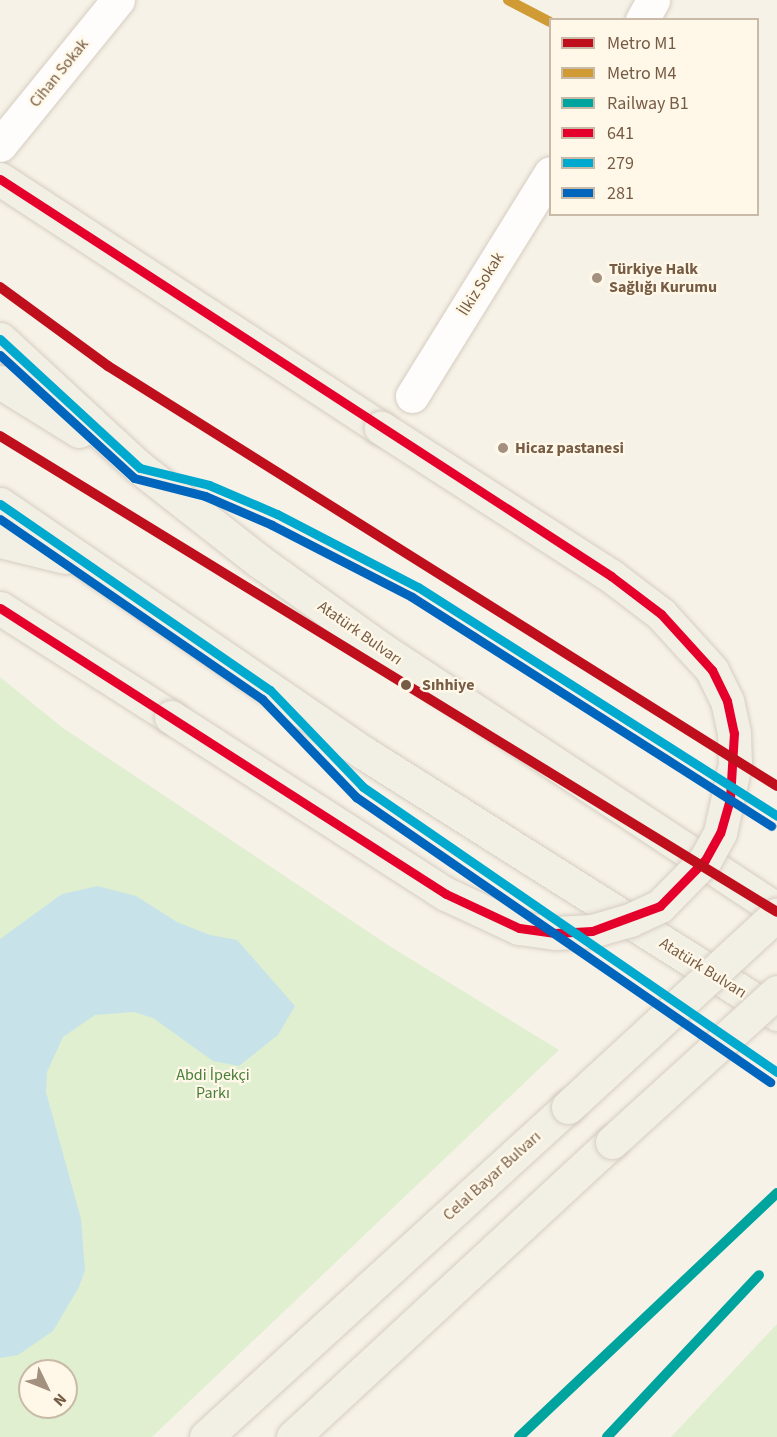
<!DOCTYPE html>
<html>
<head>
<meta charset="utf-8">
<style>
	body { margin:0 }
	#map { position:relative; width:777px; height:1437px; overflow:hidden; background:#f7f2e7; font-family:"Source Sans 3",sans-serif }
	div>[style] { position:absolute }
	.green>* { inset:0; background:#dfefd0 }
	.water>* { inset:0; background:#c7e3e9 }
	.roads { filter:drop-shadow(0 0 2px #d6cdc2) drop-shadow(0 0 2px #d6cdc2) }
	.minor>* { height:33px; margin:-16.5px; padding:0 16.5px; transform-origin:16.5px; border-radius:16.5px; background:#fefdfb }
	.major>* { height:33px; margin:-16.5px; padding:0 16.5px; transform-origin:16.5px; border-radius:16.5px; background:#f2efe4 }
	.bridges { filter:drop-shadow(0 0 2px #d6cdc3) drop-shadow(0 0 2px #d6cdc3) }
	.major-bridge>* { height:33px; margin:-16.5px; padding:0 16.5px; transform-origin:16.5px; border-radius:16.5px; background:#f2efe4 }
	.bus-1>* { height:9px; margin:-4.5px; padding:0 4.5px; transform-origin:4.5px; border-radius:4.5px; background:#e4002b }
	.bus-2>* { height:9px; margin:-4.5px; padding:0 4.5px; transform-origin:4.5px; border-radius:4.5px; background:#00a9ce }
	.bus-3>* { height:9px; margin:-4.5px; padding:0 4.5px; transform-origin:4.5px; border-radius:4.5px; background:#0065bd }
	.rail-1>* { height:10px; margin:-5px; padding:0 5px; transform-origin:5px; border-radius:5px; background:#00a49f }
	.metro-1>* { height:10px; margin:-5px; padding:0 5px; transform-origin:5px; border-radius:5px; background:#bf0e1c }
	.metro-2>* { height:10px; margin:-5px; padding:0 5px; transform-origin:5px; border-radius:5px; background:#d09a34 }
	.dots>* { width:16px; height:16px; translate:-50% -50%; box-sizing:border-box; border:3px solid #fff8e8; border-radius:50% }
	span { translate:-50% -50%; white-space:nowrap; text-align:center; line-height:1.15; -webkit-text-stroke:4.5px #fff8e8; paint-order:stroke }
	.street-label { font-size:16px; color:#775c45 }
	.poi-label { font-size:16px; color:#775c45; font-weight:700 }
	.left { translate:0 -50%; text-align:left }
	.stop-label { font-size:16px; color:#775c45; font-weight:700 }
	.park-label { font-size:16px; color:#487f3b }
	.legend { position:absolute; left:549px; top:18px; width:210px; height:198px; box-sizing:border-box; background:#fff8e8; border:2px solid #c9baa7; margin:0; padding:8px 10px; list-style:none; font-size:18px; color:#775c45 }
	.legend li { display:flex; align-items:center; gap:12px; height:30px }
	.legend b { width:30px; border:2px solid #c9baa7 }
	.north { position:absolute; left:18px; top:1359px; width:60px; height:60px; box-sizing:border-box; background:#fff8e8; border:2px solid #c9baa7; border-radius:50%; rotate:133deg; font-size:16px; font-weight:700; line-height:24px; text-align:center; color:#775c45 }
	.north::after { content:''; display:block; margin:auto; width:21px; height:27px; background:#a4907e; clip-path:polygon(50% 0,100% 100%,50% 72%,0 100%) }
</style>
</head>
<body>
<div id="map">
	<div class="green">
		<i style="clip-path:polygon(evenodd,0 677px,63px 728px,391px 947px,559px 1050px,152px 1437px,0 1437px,0 677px,30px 1371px,66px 1371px,66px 1407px,30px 1407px,30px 1371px)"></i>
		<i style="clip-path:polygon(777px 1324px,777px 1437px,671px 1437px)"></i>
	</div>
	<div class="water">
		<i style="clip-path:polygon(98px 886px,136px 896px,177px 922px,210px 935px,237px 940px,295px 1006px,278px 1035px,239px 1066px,213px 1061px,153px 1018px,134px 1012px,95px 1015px,63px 1037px,47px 1072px,46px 1092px,81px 1219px,85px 1270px,79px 1287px,53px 1331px,18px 1355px,0 1358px,0 939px,62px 894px)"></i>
	</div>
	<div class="roads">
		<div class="minor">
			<i style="left:642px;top:20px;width:23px;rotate:-61deg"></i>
			<i style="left:0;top:145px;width:187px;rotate:-50.9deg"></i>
			<i style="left:412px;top:396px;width:262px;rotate:-58.2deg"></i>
		</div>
		<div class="major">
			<i style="left:0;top:179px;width:455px;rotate:33.2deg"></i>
			<i style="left:0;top:339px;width:190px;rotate:42.7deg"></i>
			<i style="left:140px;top:468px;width:151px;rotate:38deg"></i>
			<i style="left:259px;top:561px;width:149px;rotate:35.7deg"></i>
			<i style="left:380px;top:648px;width:476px;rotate:33.4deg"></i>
			<i style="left:0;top:382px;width:93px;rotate:31.8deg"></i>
			<i style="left:0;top:504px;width:441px;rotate:34.4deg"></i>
			<i style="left:364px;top:753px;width:489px;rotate:32.3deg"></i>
			<i style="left:0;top:541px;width:67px;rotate:13.8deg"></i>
			<i style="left:0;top:608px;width:203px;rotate:32.5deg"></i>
			<i style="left:206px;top:1437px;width:490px;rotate:-42.4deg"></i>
			<i style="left:293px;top:1437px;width:434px;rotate:-42.8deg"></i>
		</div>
	</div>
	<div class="bridges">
		<div class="major-bridge">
			<i style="left:171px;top:717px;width:327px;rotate:32.8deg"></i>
			<i style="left:446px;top:894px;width:81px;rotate:25deg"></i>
			<i style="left:519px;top:928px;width:36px;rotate:8deg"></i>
			<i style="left:555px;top:933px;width:37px;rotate:-3deg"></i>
			<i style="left:592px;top:931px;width:40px;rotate:-16deg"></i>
			<i style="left:630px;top:920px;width:33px;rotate:-25deg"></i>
			<i style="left:660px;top:906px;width:64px;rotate:-45.6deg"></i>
			<i style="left:705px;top:860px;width:31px;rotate:-61deg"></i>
			<i style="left:720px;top:833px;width:71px;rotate:-77.7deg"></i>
			<i style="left:735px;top:764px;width:31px;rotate:-92deg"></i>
			<i style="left:734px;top:733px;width:33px;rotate:-102deg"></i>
			<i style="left:727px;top:701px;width:34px;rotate:-116deg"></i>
			<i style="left:712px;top:670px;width:76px;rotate:-132.3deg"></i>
			<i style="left:661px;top:614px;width:63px;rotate:-142.8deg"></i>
			<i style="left:611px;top:576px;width:274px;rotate:-147.2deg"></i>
			<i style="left:568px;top:1107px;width:284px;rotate:-42.7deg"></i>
			<i style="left:612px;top:1142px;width:223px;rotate:-42.3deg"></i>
		</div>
	</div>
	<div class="bus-1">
		<i style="left:0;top:179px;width:729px;rotate:33.01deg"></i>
		<i style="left:611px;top:576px;width:63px;rotate:37.2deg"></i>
		<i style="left:661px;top:614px;width:76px;rotate:47.7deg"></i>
		<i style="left:712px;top:670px;width:34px;rotate:64deg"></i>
		<i style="left:727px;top:701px;width:33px;rotate:78deg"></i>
		<i style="left:734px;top:733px;width:66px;rotate:93.5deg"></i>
		<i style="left:730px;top:799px;width:35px;rotate:106deg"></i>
		<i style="left:720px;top:833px;width:31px;rotate:119deg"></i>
		<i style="left:705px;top:860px;width:64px;rotate:134.4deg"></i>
		<i style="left:660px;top:906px;width:72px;rotate:159.8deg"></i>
		<i style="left:592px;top:931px;width:37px;rotate:177deg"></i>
		<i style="left:555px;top:933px;width:36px;rotate:-172deg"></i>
		<i style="left:519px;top:928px;width:81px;rotate:-155deg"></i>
		<i style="left:446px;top:894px;width:530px;rotate:-147.33deg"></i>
	</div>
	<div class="bus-2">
		<i style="left:0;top:339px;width:190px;rotate:42.7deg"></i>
		<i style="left:140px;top:468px;width:71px;rotate:13.8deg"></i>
		<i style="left:209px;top:485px;width:74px;rotate:23.1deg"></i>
		<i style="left:277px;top:514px;width:159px;rotate:27.4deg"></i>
		<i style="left:418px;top:587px;width:426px;rotate:32.5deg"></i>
		<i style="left:0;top:504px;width:328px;rotate:34.6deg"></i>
		<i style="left:270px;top:690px;width:134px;rotate:46.2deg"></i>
		<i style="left:363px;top:787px;width:503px;rotate:34.54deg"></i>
	</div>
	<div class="bus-3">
		<i style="left:0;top:355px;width:182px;rotate:42.5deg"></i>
		<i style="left:134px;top:478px;width:73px;rotate:14.2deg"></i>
		<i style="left:205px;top:496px;width:73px;rotate:23.4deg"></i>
		<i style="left:272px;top:525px;width:157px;rotate:27.2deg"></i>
		<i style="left:412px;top:597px;width:426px;rotate:32.5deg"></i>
		<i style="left:0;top:519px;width:318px;rotate:34.5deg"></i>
		<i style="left:262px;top:699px;width:136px;rotate:46.2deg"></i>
		<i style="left:356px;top:797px;width:503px;rotate:34.54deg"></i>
	</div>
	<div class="rail-1">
		<i style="left:519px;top:1437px;width:355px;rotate:-43.4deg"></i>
		<i style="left:607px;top:1437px;width:222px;rotate:-46.8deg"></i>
	</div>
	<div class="metro-1">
		<i style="left:0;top:287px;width:134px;rotate:36.2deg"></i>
		<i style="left:108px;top:366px;width:790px;rotate:32.12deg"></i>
		<i style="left:0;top:436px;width:911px;rotate:31.49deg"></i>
	</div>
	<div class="metro-2">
		<i style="left:508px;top:0;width:47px;rotate:27.6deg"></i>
	</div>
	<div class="dots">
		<i style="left:597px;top:278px;background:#a4907e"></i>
		<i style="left:503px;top:448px;background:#a4907e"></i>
		<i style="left:406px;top:685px;background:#775c45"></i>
	</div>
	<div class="street-label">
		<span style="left:59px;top:73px;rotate:-51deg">Cihan Sokak</span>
		<span style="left:481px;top:284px;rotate:-58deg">İlkiz Sokak</span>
		<span style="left:360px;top:633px;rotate:35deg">Atatürk Bulvarı</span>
		<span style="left:703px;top:968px;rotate:32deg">Atatürk Bulvarı</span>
		<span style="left:492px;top:1176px;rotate:-42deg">Celal Bayar Bulvarı</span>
	</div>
	<div class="poi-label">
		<span class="left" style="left:609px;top:278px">Türkiye Halk<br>Sağlığı Kurumu</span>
		<span class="left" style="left:515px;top:448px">Hicaz pastanesi</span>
	</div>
	<div class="stop-label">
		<span class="left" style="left:422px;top:685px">Sıhhiye</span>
	</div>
	<div class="park-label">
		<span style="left:213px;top:1084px">Abdi İpekçi<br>Parkı</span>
	</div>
	<ul class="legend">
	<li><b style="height:8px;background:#bf0e1c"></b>Metro M1</li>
	<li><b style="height:8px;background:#d09a34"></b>Metro M4</li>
	<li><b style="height:8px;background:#00a49f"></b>Railway B1</li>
	<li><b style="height:8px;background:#e4002b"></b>641</li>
	<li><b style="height:8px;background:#00a9ce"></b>279</li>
	<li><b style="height:8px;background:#0065bd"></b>281</li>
	</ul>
	<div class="north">N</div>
</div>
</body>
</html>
